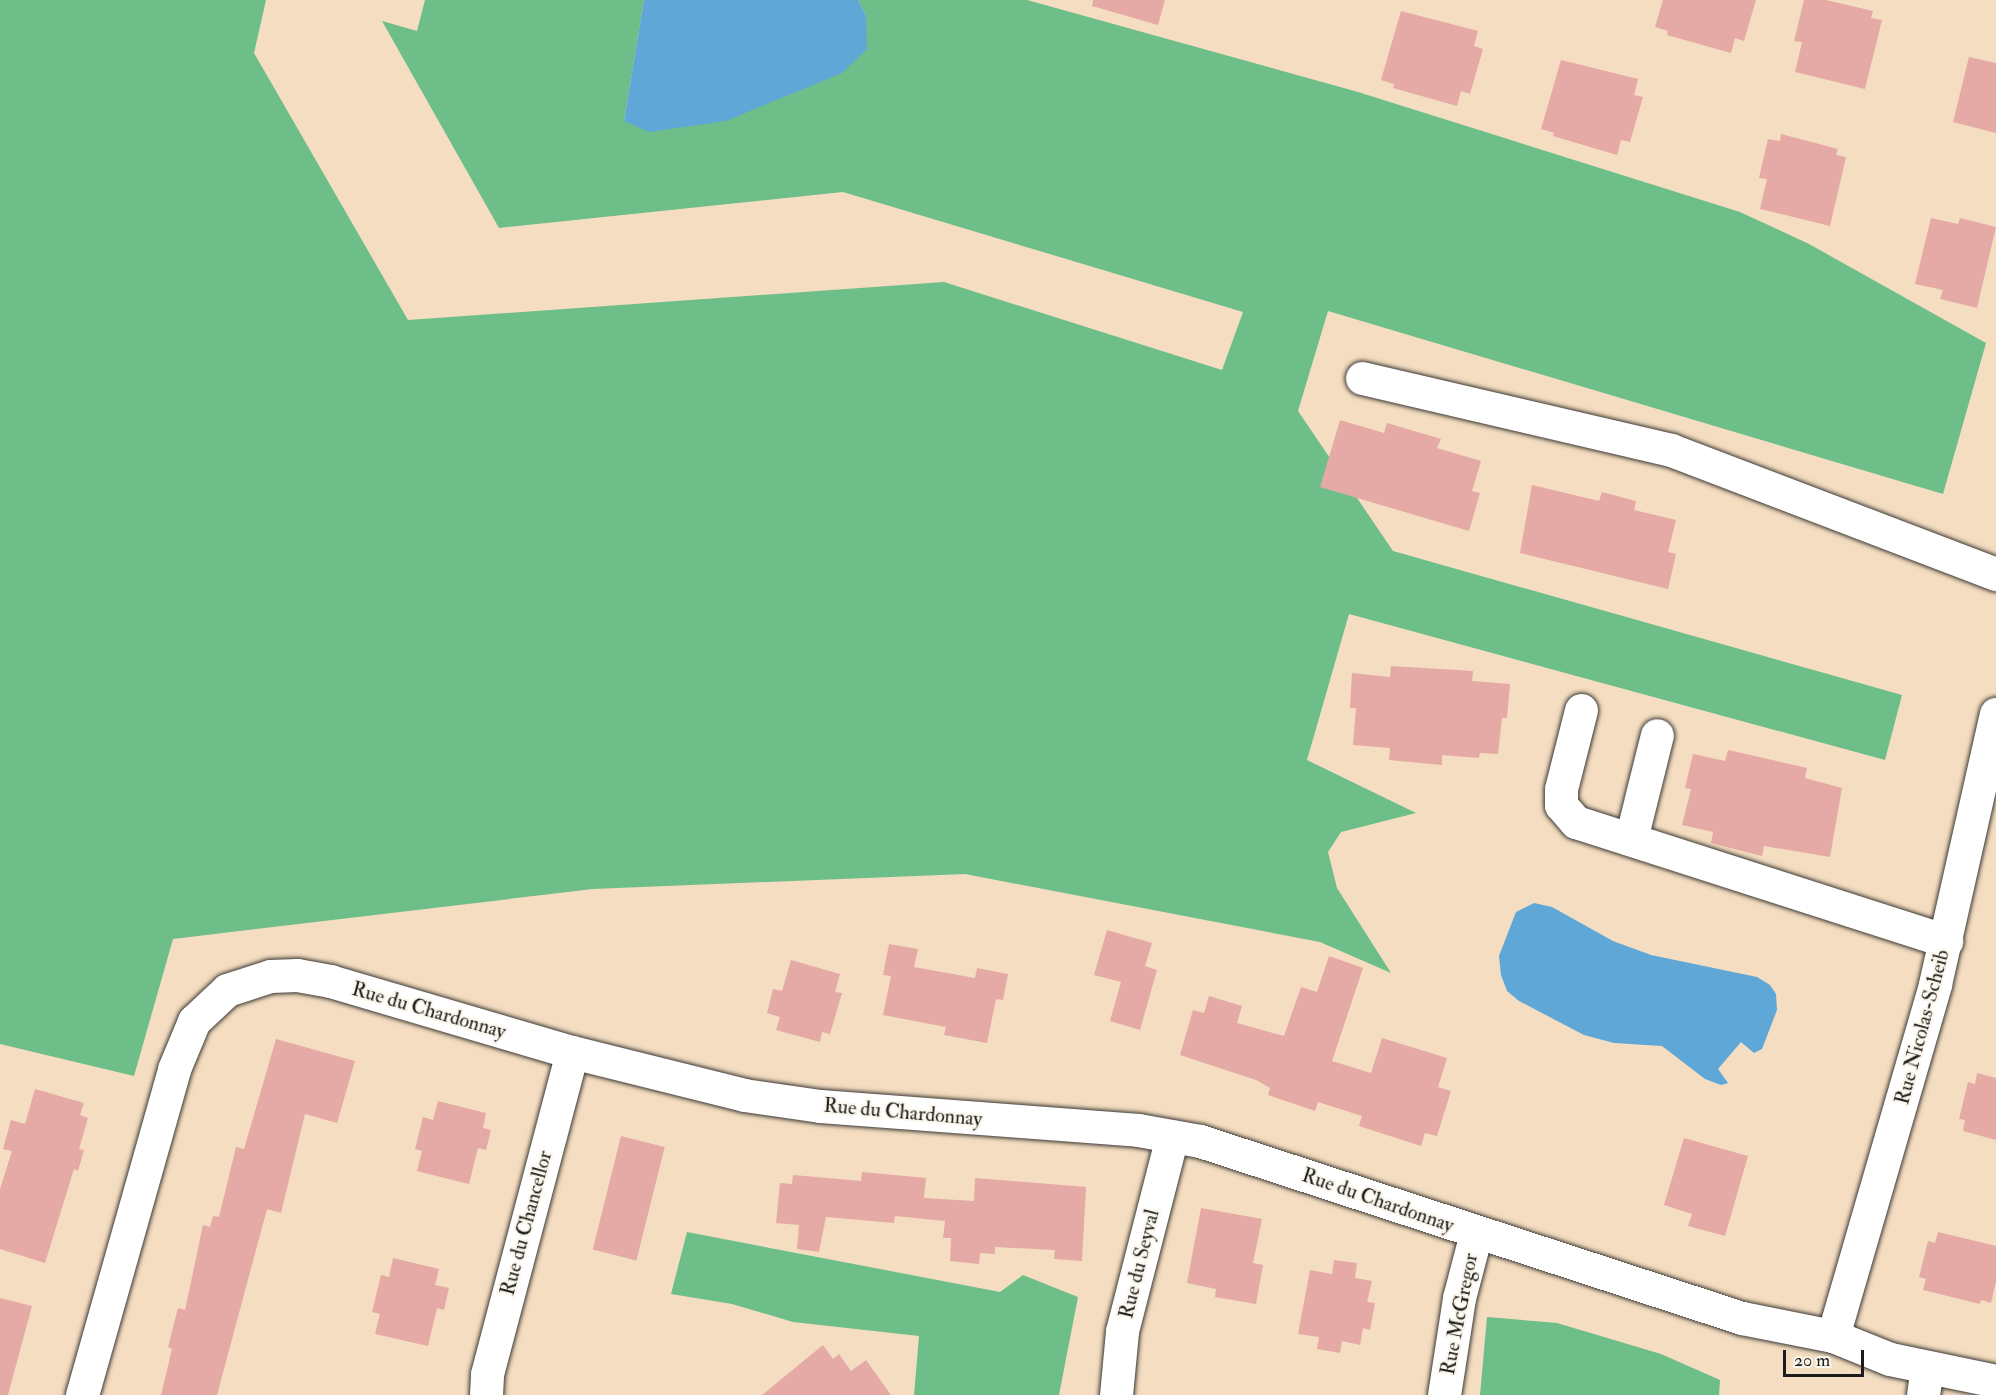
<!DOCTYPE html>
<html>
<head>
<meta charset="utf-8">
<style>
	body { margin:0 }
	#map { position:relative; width:1996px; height:1395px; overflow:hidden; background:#f4ddc0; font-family:"IM FELL Double Pica",serif }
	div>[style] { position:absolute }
	.forest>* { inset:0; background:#6ebe89 }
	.water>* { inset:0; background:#5fa7d6 }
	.building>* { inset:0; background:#e5aaa5; transform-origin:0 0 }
	.roads { filter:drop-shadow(0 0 2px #3c3935) drop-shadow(0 0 2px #3c3935) }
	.minor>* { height:33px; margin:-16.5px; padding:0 16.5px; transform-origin:16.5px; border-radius:16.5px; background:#fff }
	span { translate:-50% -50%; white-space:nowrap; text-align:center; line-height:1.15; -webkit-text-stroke:4.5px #fbf7ec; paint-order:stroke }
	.street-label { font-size:20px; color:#1c1c1c }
	.scale { position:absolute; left:1783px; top:1350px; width:81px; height:27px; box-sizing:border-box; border:3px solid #1c1c1c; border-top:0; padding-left:8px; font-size:18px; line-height:21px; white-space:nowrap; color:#1c1c1c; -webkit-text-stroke:4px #fbf7ec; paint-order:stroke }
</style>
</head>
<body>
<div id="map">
	<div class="forest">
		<i style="clip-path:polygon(0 0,266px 0,254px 53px,408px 320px,944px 282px,1222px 370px,1243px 312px,843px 192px,499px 228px,382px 21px,417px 31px,425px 0,644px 0,624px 121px,866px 15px,858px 0,1027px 0,1358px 92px,1740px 212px,1809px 244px,1986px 343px,1943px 494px,1328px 311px,1298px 411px,1393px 551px,1902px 695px,1885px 760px,1349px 614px,1307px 760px,1416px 813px,1341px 832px,1328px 852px,1337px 888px,1391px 973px,1320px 942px,965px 874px,593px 889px,173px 939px,134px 1076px,0 1044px)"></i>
		<i style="clip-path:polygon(687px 1232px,1000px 1292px,1023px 1275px,1078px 1297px,1059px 1395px,914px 1395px,919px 1336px,793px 1322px,732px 1304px,671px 1294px)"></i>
		<i style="clip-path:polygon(1487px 1317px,1557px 1323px,1661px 1354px,1720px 1380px,1719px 1395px,1480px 1395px)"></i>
	</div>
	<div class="water">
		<i style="clip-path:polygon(644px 0,858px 0,866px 15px,867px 49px,842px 73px,726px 121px,649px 132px,624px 121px)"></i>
		<i style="clip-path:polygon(1534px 903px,1552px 907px,1613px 941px,1651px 955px,1757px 977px,1770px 985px,1776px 994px,1777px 1010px,1762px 1049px,1754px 1053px,1741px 1042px,1718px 1069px,1728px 1083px,1721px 1085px,1705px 1079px,1662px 1046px,1614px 1043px,1584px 1035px,1519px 1001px,1507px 991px,1501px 975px,1499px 956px,1516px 912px)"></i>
	</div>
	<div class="building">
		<i style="clip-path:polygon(1093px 0,1165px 0,1158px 25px,1092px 6px)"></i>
		<i style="clip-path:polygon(1663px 0,1756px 0,1744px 41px,1735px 38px,1731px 53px,1667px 35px,1668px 31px,1655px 27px)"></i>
		<i style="clip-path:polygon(1804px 0,1826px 0,1873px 11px,1871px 18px,1882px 20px,1865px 89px,1795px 72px,1802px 42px,1794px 41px)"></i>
		<i style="clip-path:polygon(1401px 11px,1478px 31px,1474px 46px,1483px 49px,1470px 94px,1461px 91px,1457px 106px,1393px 88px,1394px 84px,1381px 80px)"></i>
		<i style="clip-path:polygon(1969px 57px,1996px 63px,1996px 133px,1953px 122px)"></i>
		<i style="clip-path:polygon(1561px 60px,1638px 79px,1634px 95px,1643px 97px,1630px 142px,1621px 140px,1617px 155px,1553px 136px,1554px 133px,1541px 129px)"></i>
		<i style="clip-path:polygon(1781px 134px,1838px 149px,1836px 155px,1846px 157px,1830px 226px,1760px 209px,1767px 179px,1759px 178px,1768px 139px,1780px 141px)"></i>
		<i style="clip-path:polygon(1931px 218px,1958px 224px,1960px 218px,1996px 227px,1977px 308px,1940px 299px,1943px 290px,1915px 284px)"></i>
		<i style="clip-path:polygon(1340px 420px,1384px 433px,1387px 423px,1441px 439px,1437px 448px,1481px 461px,1472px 491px,1480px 493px,1469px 531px,1320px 487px)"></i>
		<i style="clip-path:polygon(1532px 485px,1599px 501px,1602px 492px,1636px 501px,1634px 510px,1676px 520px,1668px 552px,1676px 554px,1668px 589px,1520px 553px)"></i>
		<i style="clip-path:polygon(1391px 666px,1473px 671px,1472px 681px,1510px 684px,1507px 718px,1502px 718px,1498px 754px,1480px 753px,1479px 758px,1442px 755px,1442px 765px,1389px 760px,1390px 748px,1353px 745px,1356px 708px,1350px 708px,1352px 673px,1390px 677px)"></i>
		<i style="clip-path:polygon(1728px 750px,1807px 768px,1805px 778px,1842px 788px,1830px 857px,1764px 846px,1762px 856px,1711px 843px,1713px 832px,1682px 825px,1691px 789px,1685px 788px,1693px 754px,1725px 761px)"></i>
		<i style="clip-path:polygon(1107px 930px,1152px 943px,1145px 966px,1157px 970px,1140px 1030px,1110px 1021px,1121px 982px,1094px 975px)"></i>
		<i style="clip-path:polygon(889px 944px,918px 949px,914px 967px,975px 978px,977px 968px,1008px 974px,1003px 1000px,996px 999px,987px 1043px,944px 1035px,946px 1027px,883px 1015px,891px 976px,883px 975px)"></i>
		<i style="clip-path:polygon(1329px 956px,1363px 968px,1332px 1061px,1371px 1073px,1382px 1038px,1447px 1058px,1438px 1087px,1451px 1091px,1437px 1136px,1425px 1133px,1421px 1146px,1359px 1126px,1362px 1116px,1318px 1102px,1315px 1111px,1268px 1095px,1270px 1088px,1256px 1080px,1180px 1055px,1193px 1010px,1204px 1013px,1209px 996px,1242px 1006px,1237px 1023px,1284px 1036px,1301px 987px,1317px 992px)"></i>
		<i style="clip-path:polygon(791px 960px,840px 974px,835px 992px,842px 993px,830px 1034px,822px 1032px,820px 1042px,776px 1030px,780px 1017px,767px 1013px,773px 989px,782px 991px)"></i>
		<i style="clip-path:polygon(276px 1039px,355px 1061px,337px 1123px,305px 1114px,281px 1213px,267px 1209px,217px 1395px,161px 1395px,172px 1349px,168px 1347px,178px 1308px,185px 1310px,203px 1225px,210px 1227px,213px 1216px,219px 1217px,236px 1147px,244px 1149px)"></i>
		<i style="clip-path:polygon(1977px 1073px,1996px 1078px,1996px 1140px,1963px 1131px,1965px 1120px,1959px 1119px,1968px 1082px,1975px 1084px)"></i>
		<i style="clip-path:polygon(35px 1089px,84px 1103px,80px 1115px,88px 1118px,79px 1149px,84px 1150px,78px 1171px,74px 1169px,45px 1263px,0 1249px,0 1189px,12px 1151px,3px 1149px,11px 1120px,25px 1124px)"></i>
		<i style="clip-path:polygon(438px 1101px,486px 1113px,483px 1128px,491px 1130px,486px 1150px,478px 1148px,469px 1184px,417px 1171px,422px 1151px,415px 1149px,423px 1117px,433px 1120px)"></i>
		<i style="left:621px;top:1136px;width:45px;height:117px;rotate:14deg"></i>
		<i style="clip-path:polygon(1684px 1138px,1748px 1156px,1725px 1236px,1688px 1226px,1692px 1214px,1664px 1205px)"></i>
		<i style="clip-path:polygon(862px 1172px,926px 1178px,924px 1198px,974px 1201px,975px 1178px,1086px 1187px,1082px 1261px,1054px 1259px,1055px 1250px,995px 1247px,995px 1254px,980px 1253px,979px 1264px,950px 1261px,951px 1238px,943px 1238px,945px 1221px,895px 1216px,894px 1223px,826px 1217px,819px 1252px,797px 1249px,799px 1225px,776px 1223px,780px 1183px,792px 1184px,793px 1175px,861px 1181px)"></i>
		<i style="clip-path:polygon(1201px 1208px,1262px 1219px,1253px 1263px,1263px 1265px,1256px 1304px,1215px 1297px,1216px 1289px,1187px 1283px)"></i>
		<i style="clip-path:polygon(1938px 1232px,1996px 1246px,1996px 1282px,1991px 1303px,1981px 1300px,1980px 1304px,1923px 1290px,1926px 1279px,1919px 1277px,1928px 1241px,1935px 1243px)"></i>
		<i style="clip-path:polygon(393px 1258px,439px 1269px,435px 1285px,449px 1288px,444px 1310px,437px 1308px,428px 1346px,375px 1334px,380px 1314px,372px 1312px,381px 1275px,389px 1277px)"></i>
		<i style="clip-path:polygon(1334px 1260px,1357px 1263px,1355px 1278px,1372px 1281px,1367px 1302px,1375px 1303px,1370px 1330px,1363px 1328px,1360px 1345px,1342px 1341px,1340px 1353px,1317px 1349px,1319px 1337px,1298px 1334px,1310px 1270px,1332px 1274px)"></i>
		<i style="clip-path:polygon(0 1298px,32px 1306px,8px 1395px,0 1395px)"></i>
		<i style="clip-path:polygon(823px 1345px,833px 1359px,839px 1354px,851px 1371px,866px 1360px,891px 1395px,762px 1395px)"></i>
	</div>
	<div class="roads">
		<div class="minor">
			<i style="left:1362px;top:378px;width:317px;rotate:13.1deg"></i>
			<i style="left:1671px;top:450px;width:348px;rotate:20.9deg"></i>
			<i style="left:1581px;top:710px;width:81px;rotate:104.2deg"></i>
			<i style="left:1561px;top:789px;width:16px;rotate:90deg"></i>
			<i style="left:1561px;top:805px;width:23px;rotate:49deg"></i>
			<i style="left:1576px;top:822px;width:389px;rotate:17.8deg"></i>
			<i style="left:1631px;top:839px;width:107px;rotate:-76deg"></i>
			<i style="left:1833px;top:1336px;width:366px;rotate:-73.8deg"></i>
			<i style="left:1935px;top:984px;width:277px;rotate:-77.3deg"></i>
			<i style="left:82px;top:1395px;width:339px;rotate:-74.2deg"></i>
			<i style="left:174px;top:1069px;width:52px;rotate:-67.4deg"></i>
			<i style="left:194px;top:1021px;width:45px;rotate:-43.2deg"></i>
			<i style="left:227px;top:990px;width:45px;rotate:-18deg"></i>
			<i style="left:270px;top:976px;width:27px;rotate:-2deg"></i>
			<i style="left:297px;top:975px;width:34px;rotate:10deg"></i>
			<i style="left:330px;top:981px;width:252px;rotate:16.4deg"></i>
			<i style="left:572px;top:1052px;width:177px;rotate:14deg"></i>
			<i style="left:744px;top:1095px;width:77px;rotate:8.2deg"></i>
			<i style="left:820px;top:1106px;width:319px;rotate:4.3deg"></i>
			<i style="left:1138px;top:1130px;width:63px;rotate:10.1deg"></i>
			<i style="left:1200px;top:1141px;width:570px;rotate:18.09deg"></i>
			<i style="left:1742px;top:1318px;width:93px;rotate:11.2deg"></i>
			<i style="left:1833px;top:1336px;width:61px;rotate:22deg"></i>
			<i style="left:1890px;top:1359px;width:108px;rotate:11.7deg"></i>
			<i style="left:486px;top:1395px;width:21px;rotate:-87deg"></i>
			<i style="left:487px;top:1374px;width:333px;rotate:-75.2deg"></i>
			<i style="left:1116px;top:1395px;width:64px;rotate:-84.6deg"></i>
			<i style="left:1122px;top:1331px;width:201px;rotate:-75.6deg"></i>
			<i style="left:1444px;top:1395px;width:98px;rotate:-81.2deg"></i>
			<i style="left:1459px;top:1298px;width:67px;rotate:-75.3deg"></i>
			<i style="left:1923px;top:1395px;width:28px;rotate:-82deg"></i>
		</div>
	</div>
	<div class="street-label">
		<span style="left:429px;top:1010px;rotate:16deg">Rue du Chardonnay</span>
		<span style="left:1922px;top:1027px;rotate:-75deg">Rue Nicolas-Scheib</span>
		<span style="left:903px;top:1112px;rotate:5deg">Rue du Chardonnay</span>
		<span style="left:1378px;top:1200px;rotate:19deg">Rue du Chardonnay</span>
		<span style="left:526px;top:1223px;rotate:-75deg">Rue du Chancellor</span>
		<span style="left:1139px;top:1264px;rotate:-76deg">Rue du Seyval</span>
		<span style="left:1459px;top:1314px;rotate:-79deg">Rue McGregor</span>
	</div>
	<div class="scale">20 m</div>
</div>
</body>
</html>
